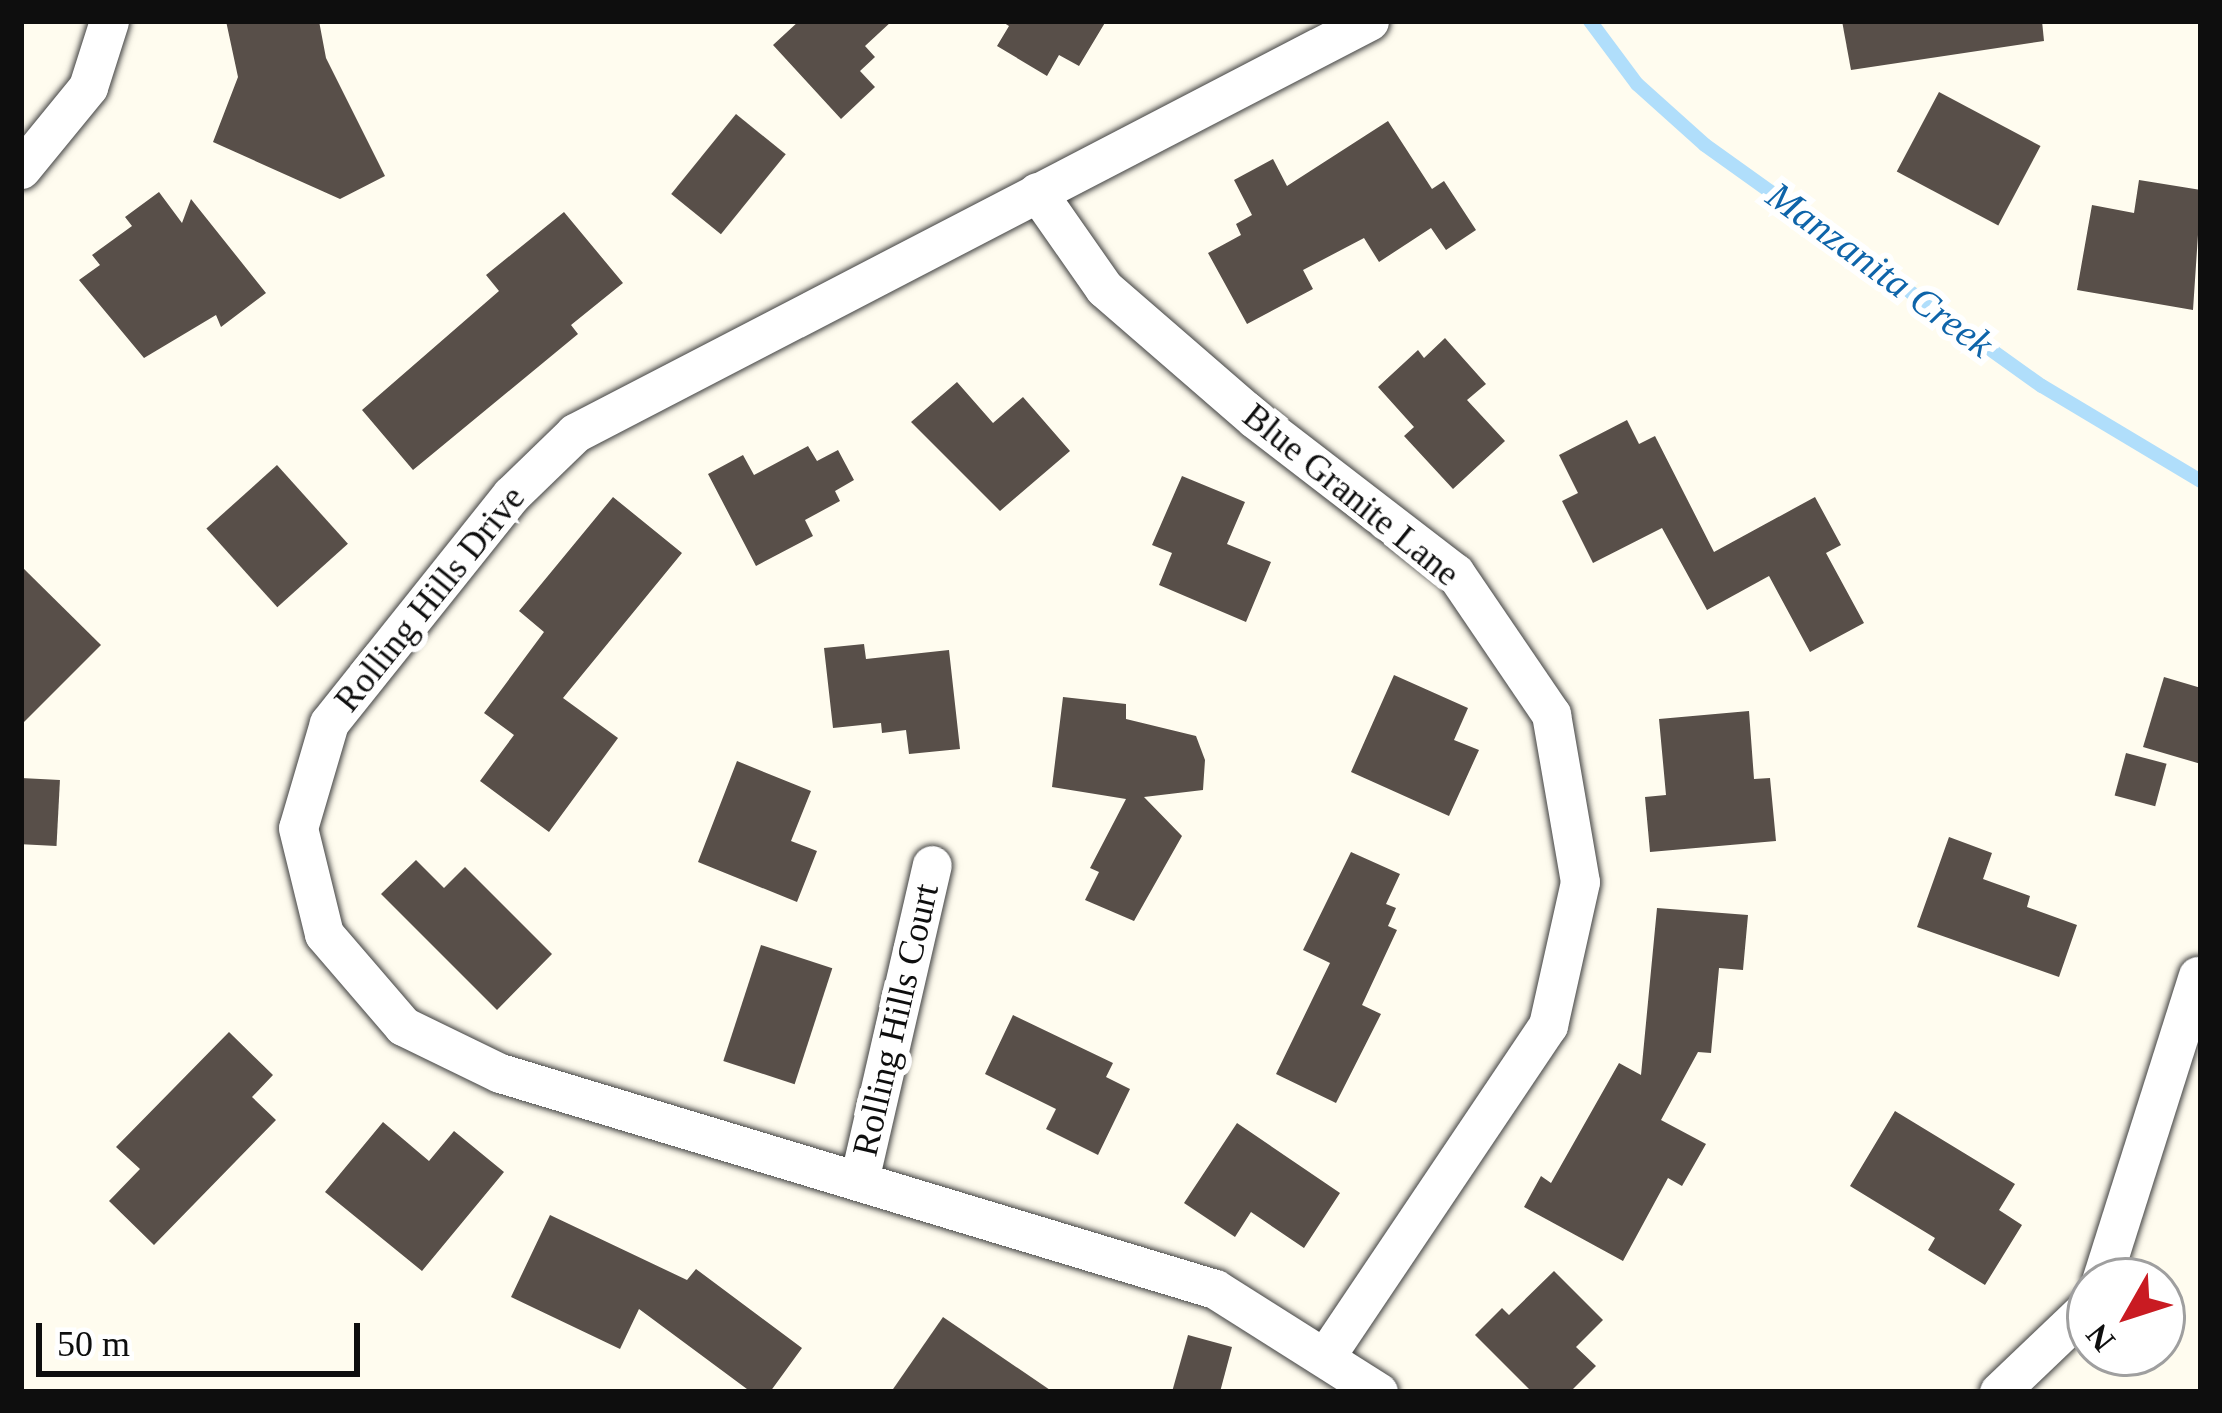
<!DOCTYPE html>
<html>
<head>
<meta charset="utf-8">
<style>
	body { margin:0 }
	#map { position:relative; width:2222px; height:1413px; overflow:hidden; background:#fffcef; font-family:Georgia,serif }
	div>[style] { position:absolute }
	.stream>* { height:14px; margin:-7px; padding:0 7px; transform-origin:7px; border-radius:7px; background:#b0defb }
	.building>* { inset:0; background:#584f49; transform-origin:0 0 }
	.roads { filter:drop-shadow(0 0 3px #414141) drop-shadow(0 0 3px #414141) }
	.street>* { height:39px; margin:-19.5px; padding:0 19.5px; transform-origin:19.5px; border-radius:19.5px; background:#fff }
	span { translate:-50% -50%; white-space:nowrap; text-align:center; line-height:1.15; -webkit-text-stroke:12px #fff; paint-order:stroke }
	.street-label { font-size:36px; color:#0e0e0e }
	.water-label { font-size:39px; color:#0e64a9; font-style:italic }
	.frame { position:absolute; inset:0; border:24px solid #0e0e0e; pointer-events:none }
	.north { position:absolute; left:2066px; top:1257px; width:120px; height:120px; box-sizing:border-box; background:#fff; border:3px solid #9f9f9f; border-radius:50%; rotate:231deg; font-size:33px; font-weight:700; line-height:48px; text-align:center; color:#0e0e0e }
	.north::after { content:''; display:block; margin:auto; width:42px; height:54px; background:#c91b22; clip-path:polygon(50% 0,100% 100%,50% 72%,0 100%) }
	.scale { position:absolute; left:36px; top:1323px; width:324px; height:54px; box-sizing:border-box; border:6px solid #0e0e0e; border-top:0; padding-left:15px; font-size:36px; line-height:42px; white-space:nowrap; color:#0e0e0e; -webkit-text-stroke:9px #fff; paint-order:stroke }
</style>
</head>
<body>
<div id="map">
	<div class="stream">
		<i style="left:1590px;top:21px;width:79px;rotate:53.3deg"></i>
		<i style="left:1637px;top:84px;width:91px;rotate:41.9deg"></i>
		<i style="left:1705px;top:145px;width:414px;rotate:35.6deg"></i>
		<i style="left:2042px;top:386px;width:185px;rotate:30.9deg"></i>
	</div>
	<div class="building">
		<i style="clip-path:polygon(226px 21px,319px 21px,326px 58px,385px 176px,340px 199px,213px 142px,238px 77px)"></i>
		<i style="clip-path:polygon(799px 21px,892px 21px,865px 46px,875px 57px,860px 71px,875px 87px,841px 119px,773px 45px)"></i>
		<i style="clip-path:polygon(1001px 21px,1106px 21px,1079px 66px,1059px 55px,1047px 76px,997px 46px,1009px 26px)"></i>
		<i style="clip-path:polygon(1842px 21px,2042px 21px,2044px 41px,1851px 70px)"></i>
		<i style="left:1939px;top:92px;width:115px;height:90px;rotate:28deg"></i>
		<i style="left:736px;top:114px;width:64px;height:103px;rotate:39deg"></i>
		<i style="clip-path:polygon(1388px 121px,1432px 189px,1444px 181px,1476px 230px,1446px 250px,1431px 228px,1379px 262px,1364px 238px,1303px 270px,1313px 289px,1247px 324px,1208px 253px,1241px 235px,1236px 224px,1252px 215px,1234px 180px,1273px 159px,1287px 186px)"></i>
		<i style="clip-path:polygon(2139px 180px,2201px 190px,2193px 310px,2077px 290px,2092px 205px,2134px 213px)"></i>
		<i style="clip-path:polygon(159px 192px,182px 223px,191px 199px,266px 293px,221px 327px,216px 315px,144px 358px,79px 280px,100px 265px,92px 255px,132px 226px,125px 217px)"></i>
		<i style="clip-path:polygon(564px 212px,623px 283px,571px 325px,578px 334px,413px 470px,362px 410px,499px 291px,486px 275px)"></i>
		<i style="clip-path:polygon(1445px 338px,1486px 384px,1467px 400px,1505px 441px,1453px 489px,1404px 436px,1414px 427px,1378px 387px,1418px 350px,1424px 358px)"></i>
		<i style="clip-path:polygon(957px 382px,993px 423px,1023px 397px,1070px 451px,1000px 511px,911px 422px)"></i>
		<i style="clip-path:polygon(1627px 420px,1639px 444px,1655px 436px,1714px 552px,1815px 497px,1841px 545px,1826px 553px,1864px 623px,1810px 652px,1769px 576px,1707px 610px,1662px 528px,1593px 563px,1562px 501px,1578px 493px,1559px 455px)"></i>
		<i style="clip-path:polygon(808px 446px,817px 461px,838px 450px,854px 480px,835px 491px,840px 501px,805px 520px,813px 536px,756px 566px,708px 474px,743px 455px,754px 475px)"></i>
		<i style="left:277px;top:465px;width:106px;height:95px;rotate:48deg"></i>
		<i style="clip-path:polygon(1182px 476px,1245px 502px,1227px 544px,1271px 562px,1246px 622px,1159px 585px,1172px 553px,1152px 545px)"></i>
		<i style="clip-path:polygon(613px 497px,682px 553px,563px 698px,618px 738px,549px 832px,480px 781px,514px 735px,484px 713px,544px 632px,519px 611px)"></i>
		<i style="clip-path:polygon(21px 566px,101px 645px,21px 725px)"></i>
		<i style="clip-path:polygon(864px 644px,866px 659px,949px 650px,960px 749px,909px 754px,906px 730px,882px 733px,881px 723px,833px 728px,824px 648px)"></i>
		<i style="clip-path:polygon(1394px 675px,1468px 708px,1454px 740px,1479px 750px,1449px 816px,1351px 772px)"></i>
		<i style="clip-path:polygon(2164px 677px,2201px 688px,2201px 764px,2143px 747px)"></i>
		<i style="clip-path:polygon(1063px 697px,1126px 704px,1126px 719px,1196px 736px,1205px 760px,1203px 790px,1144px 797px,1182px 836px,1134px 921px,1085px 900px,1099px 872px,1090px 868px,1126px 799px,1052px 787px)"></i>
		<i style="clip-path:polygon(1749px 711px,1754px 779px,1770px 778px,1776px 841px,1650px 852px,1645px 797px,1666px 795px,1659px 719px)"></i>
		<i style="left:2126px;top:753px;width:42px;height:44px;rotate:15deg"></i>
		<i style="clip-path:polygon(737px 761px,811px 791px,791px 841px,817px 851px,797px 902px,698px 862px)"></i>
		<i style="left:21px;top:778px;width:39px;height:66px;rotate:3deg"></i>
		<i style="clip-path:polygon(1949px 837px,1992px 853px,1983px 879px,2030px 896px,2027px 907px,2077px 925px,2059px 977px,1917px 927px)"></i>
		<i style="clip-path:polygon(1351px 852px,1400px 874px,1386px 904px,1396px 908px,1388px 926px,1397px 930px,1362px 1005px,1381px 1014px,1336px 1103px,1276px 1074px,1330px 963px,1303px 950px)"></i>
		<i style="clip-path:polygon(416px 860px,444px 888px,465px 867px,552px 954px,497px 1010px,381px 894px)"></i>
		<i style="clip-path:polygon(1657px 908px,1748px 915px,1743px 970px,1719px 968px,1711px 1053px,1698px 1052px,1661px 1120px,1706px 1144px,1682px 1186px,1668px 1178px,1623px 1261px,1524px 1207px,1541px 1176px,1551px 1183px,1619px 1063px,1641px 1075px)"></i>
		<i style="left:761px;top:945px;width:75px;height:122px;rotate:18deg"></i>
		<i style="clip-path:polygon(1013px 1015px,1113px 1063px,1106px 1077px,1130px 1089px,1098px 1155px,1046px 1129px,1056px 1109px,985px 1074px)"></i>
		<i style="clip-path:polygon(229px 1032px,273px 1075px,252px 1097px,276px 1120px,154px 1245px,109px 1201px,140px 1169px,116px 1147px)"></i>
		<i style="clip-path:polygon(1895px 1111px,2015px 1184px,1999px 1210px,2022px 1225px,1985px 1285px,1928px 1250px,1935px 1238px,1850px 1186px)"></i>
		<i style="clip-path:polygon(383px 1122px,429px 1161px,454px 1131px,504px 1172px,422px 1271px,325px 1192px)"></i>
		<i style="clip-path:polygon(1237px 1123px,1340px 1193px,1304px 1248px,1251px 1212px,1235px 1237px,1184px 1203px)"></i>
		<i style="clip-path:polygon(550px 1215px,687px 1280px,696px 1269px,802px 1348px,770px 1392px,751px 1392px,639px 1309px,620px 1349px,511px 1297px)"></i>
		<i style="clip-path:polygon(1554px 1271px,1603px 1320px,1576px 1347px,1596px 1366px,1570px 1392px,1532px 1392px,1475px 1335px,1502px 1308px,1509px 1315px)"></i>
		<i style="clip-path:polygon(943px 1317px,1053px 1392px,891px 1392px)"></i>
		<i style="clip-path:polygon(1188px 1335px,1232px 1347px,1220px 1392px,1172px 1392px)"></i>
	</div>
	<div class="roads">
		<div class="street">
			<i style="left:1369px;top:21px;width:895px;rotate:152.58deg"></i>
			<i style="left:575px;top:433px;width:89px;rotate:135.9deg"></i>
			<i style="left:511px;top:495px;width:292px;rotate:128.6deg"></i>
			<i style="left:329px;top:723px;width:109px;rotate:106.4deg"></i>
			<i style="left:298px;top:828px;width:109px;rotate:76.2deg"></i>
			<i style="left:324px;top:934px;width:121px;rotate:49.3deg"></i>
			<i style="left:403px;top:1026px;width:108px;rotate:25.9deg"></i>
			<i style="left:500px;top:1073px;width:747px;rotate:16.81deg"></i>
			<i style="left:1215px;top:1289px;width:193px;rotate:32.3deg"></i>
			<i style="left:21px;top:169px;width:106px;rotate:-50.7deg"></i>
			<i style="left:88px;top:87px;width:69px;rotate:-72.3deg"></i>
			<i style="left:1037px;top:192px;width:117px;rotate:55.1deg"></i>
			<i style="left:1104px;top:288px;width:200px;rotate:40.9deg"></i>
			<i style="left:1255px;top:419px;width:252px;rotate:37.6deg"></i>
			<i style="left:1455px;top:573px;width:171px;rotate:55.8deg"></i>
			<i style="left:1551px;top:714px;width:170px;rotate:80.2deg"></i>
			<i style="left:1580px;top:882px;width:147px;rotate:102.6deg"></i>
			<i style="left:1548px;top:1025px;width:398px;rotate:123.9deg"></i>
			<i style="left:860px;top:1176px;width:319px;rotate:-77deg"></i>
			<i style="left:2101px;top:1281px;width:320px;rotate:-72.4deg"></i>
			<i style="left:1999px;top:1392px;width:126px;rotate:-43.7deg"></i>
		</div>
	</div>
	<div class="street-label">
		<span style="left:1351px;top:495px;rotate:39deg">Blue Granite Lane</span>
		<span style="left:430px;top:599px;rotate:-51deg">Rolling Hills Drive</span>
		<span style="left:896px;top:1020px;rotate:-77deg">Rolling Hills Court</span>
	</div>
	<div class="water-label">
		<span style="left:1880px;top:270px;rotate:36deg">Manzanita Creek</span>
	</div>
	<div class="frame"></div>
	<div class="north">N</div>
	<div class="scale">50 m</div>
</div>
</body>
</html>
